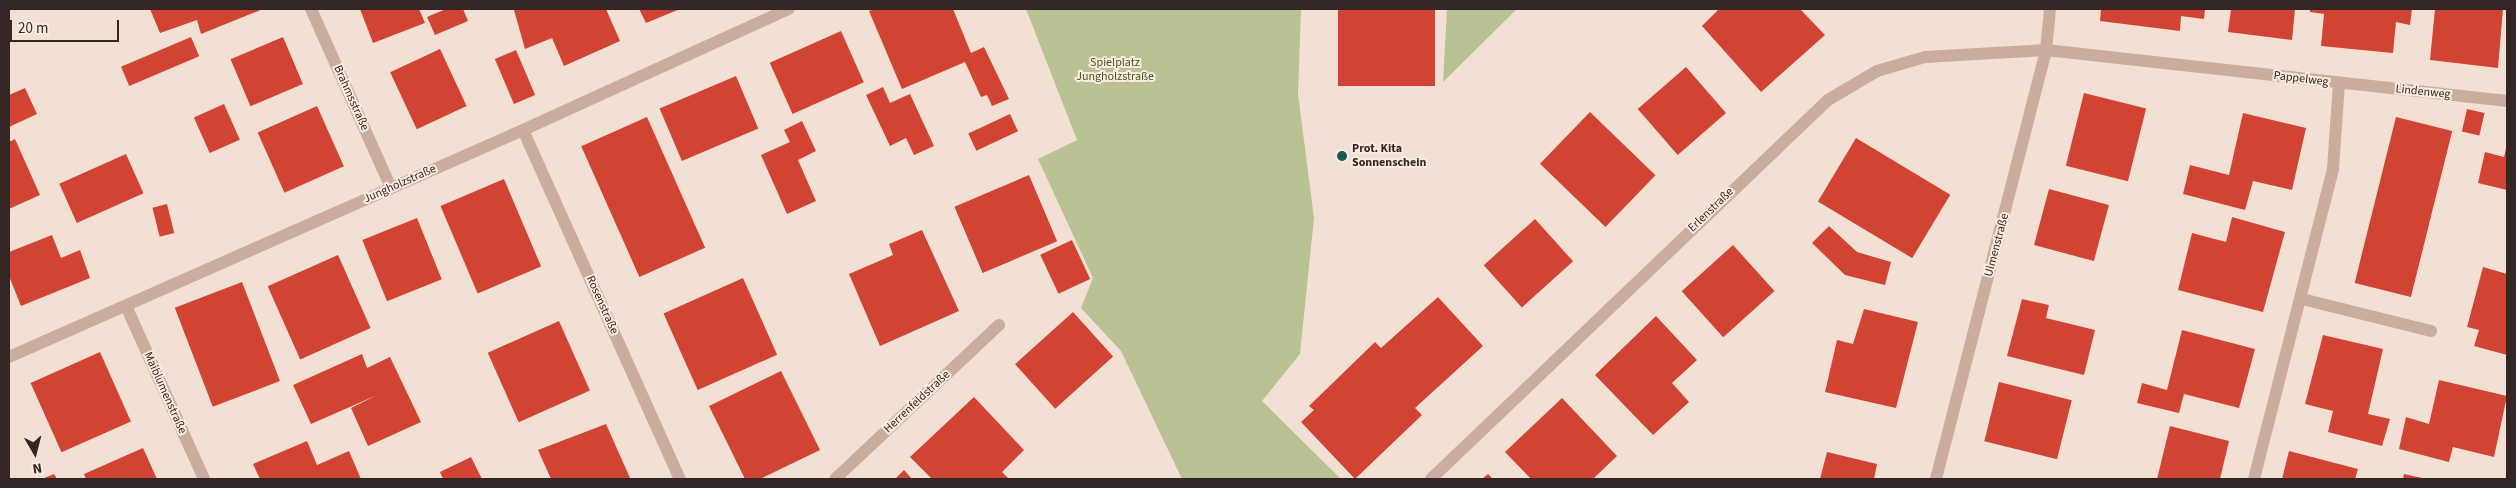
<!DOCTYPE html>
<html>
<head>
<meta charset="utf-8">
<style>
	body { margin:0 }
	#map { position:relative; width:2516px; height:488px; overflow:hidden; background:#f3e0d4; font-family:"Source Sans 3",sans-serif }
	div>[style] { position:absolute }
	.green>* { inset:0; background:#b9c293 }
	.building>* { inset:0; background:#d14433; transform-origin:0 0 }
	.minor>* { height:12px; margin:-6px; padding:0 6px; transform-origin:6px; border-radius:6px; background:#cbad9f }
	.dots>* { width:14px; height:14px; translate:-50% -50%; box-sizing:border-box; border:2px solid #faebe0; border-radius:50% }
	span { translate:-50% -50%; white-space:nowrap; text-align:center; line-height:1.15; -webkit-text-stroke:4px #faebe0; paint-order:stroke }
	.park-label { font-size:12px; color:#495425 }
	.street-label { font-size:12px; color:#342624 }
	.poi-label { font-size:12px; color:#342624; font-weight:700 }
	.left { translate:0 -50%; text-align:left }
	.frame { position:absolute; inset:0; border:10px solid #342624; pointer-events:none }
	.north { position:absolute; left:10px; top:428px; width:50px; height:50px; -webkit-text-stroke:4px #faebe0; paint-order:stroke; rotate:172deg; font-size:14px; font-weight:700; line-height:20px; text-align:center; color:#342624 }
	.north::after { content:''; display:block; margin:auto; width:18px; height:22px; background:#342624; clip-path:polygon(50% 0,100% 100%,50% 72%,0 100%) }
	.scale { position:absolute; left:10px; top:20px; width:109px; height:22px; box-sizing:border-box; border:2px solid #342624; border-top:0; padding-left:6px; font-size:15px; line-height:18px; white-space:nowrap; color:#342624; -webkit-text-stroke:4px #faebe0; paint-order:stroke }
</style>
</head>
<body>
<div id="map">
	<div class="green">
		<i style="clip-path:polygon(1026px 9px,1301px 9px,1298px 94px,1314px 218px,1300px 354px,1262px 401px,1341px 479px,1182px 479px,1121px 351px,1081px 308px,1093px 278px,1038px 159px,1077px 140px)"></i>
		<i style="clip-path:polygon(1447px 9px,1517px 9px,1443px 82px)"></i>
	</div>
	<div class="building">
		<i style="clip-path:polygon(150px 9px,263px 9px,201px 34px,197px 20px,160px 33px)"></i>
		<i style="clip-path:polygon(360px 9px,419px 9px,425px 23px,373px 43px)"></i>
		<i style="clip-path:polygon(446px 9px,463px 9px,468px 21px,435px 35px,427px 17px)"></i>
		<i style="clip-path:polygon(516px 9px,606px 9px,620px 41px,564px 66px,552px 38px,525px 49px,514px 10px)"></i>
		<i style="clip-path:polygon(639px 9px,680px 9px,646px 23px)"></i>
		<i style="clip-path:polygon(875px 9px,953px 9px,971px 53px,984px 47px,1009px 99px,992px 106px,987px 95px,981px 97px,965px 62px,902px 89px,869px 11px)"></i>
		<i style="left:1338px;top:9px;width:97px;height:77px"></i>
		<i style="clip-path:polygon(1719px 9px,1800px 9px,1825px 35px,1761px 92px,1702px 26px)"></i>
		<i style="clip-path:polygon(2101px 9px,2205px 9px,2204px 19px,2181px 16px,2180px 31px,2100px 21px)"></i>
		<i style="clip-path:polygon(2231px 9px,2295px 9px,2292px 40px,2228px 32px)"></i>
		<i style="clip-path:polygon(2310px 9px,2412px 9px,2410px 25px,2396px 22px,2393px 53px,2321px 46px,2324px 14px,2310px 12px)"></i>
		<i style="clip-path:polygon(2435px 9px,2503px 9px,2498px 68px,2430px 60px)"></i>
		<i style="left:841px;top:31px;width:56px;height:78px;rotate:66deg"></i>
		<i style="left:191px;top:37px;width:21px;height:76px;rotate:67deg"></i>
		<i style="left:283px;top:37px;width:51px;height:57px;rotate:67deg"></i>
		<i style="left:440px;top:49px;width:63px;height:55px;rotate:65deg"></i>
		<i style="left:516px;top:50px;width:49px;height:23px;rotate:67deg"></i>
		<i style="left:1686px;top:67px;width:61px;height:64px;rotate:49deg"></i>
		<i style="left:736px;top:76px;width:57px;height:83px;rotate:67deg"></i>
		<i style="clip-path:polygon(883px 87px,890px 103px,910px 94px,934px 146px,914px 155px,906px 138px,890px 146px,866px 95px)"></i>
		<i style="clip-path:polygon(25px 88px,37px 114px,9px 127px,9px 95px)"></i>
		<i style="left:2084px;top:93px;width:64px;height:75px;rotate:14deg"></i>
		<i style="left:224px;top:104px;width:39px;height:33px;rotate:66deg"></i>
		<i style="left:317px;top:106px;width:66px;height:65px;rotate:66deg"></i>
		<i style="left:2467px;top:109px;width:18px;height:23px;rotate:13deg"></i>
		<i style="left:1590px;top:112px;width:91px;height:72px;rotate:44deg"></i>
		<i style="clip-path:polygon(2243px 113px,2306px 128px,2292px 190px,2253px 181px,2245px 210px,2183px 194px,2190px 165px,2229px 175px)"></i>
		<i style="left:1010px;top:114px;width:19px;height:46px;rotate:65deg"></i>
		<i style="left:647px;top:117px;width:143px;height:72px;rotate:66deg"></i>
		<i style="left:2396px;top:117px;width:58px;height:171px;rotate:14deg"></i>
		<i style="clip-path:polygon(802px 121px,816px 151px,798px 160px,816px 201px,787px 214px,761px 155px,790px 142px,784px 130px)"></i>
		<i style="left:1856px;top:138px;width:110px;height:74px;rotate:31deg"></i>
		<i style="clip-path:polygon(15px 139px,40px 195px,9px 209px,9px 142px)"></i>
		<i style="clip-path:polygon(2507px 144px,2507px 190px,2478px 183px,2485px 152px,2504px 157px)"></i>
		<i style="left:126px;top:154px;width:43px;height:73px;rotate:66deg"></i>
		<i style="left:1029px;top:175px;width:72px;height:81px;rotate:67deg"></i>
		<i style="left:504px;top:179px;width:95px;height:69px;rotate:67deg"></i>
		<i style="left:2049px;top:189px;width:62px;height:58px;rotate:15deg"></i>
		<i style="left:167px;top:204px;width:30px;height:15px;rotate:76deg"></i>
		<i style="clip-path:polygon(2232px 217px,2285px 232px,2263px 312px,2178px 290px,2192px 233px,2226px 242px)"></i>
		<i style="left:417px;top:218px;width:66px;height:59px;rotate:68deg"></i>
		<i style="left:1535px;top:219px;width:57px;height:69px;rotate:48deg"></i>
		<i style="clip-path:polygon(1829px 226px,1857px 252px,1891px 262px,1885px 285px,1845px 275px,1812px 243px)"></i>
		<i style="clip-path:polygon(922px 230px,959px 311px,880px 346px,849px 274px,893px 255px,889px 244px)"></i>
		<i style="clip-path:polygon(52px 235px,61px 258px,80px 250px,90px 278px,21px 306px,9px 276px,9px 252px)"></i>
		<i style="left:1072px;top:240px;width:43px;height:35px;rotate:65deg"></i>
		<i style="left:1733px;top:245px;width:62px;height:69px;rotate:48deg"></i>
		<i style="left:338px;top:255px;width:80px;height:77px;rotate:66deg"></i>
		<i style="clip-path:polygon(2483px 267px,2507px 274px,2507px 355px,2474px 346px,2479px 330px,2467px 327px)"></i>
		<i style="left:743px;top:278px;width:84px;height:87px;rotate:66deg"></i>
		<i style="left:242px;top:282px;width:106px;height:72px;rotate:69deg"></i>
		<i style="clip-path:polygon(1438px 297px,1483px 346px,1415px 408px,1422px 415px,1355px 479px,1301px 422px,1314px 410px,1309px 406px,1375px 342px,1381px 348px)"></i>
		<i style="clip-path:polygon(2022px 299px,2049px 305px,2046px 318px,2095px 330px,2084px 375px,2007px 356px)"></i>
		<i style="clip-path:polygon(1864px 309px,1918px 322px,1896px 408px,1825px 392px,1837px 340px,1853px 344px)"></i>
		<i style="left:1073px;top:312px;width:60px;height:78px;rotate:48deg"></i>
		<i style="clip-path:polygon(1656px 316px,1697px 360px,1672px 383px,1689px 402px,1653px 435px,1595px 375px)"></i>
		<i style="left:559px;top:321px;width:76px;height:78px;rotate:66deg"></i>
		<i style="clip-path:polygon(2182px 330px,2255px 349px,2239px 408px,2184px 394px,2179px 413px,2137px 403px,2142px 383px,2167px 390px)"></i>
		<i style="clip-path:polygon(2323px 335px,2383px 349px,2368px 414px,2390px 419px,2382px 446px,2328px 432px,2333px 411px,2305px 404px)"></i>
		<i style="left:100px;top:352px;width:76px;height:76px;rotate:66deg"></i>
		<i style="clip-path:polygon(362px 354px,367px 368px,390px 357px,421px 422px,368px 446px,351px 408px,377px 395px,311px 424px,293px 385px)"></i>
		<i style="clip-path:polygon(781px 371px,820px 450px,760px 479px,745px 479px,709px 406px)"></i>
		<i style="clip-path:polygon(2439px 380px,2507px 396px,2494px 457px,2453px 447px,2449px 462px,2399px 449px,2406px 417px,2429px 424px)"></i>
		<i style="left:1999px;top:382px;width:75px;height:61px;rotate:14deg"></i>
		<i style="clip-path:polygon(974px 397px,1024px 450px,1002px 472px,1009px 479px,932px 479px,910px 457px)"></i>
		<i style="clip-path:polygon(1562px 398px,1617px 456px,1593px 479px,1531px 479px,1505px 452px)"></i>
		<i style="clip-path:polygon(606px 424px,630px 478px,551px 479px,538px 450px)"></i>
		<i style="clip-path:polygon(2170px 426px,2229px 441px,2220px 479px,2157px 479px)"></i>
		<i style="clip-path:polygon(307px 441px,317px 465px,349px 451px,361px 479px,260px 479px,253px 464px)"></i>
		<i style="clip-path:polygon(143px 448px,157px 479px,86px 479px,84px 474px)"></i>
		<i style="clip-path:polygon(2289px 451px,2358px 469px,2355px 479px,2282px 479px)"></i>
		<i style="clip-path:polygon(1827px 452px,1877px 464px,1874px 479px,1820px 479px)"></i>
		<i style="clip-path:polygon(471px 457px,482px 479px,443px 479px,440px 472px)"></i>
		<i style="clip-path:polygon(904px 470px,912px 479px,895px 479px)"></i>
		<i style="clip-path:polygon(54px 474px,57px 479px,42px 479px)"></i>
		<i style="clip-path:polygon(1488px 474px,1493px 479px,1482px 479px)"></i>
		<i style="clip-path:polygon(2404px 474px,2422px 478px,2422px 479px,2403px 479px)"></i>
	</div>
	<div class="minor">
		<i style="left:311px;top:9px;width:196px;rotate:65.9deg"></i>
		<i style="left:523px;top:130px;width:383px;rotate:65.8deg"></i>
		<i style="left:2302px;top:299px;width:133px;rotate:13.9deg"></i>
		<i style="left:126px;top:306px;width:190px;rotate:65.7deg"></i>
		<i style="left:9px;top:357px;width:562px;rotate:-23.83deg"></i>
		<i style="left:523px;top:130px;width:292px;rotate:-24.5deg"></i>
		<i style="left:835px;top:479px;width:225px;rotate:-43.2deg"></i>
		<i style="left:1431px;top:479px;width:549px;rotate:-43.67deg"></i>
		<i style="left:1828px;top:100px;width:57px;rotate:-30.6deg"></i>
		<i style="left:1877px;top:71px;width:50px;rotate:-16.3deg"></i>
		<i style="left:1925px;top:57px;width:121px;rotate:-3.3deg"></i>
		<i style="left:2046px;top:50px;width:464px;rotate:6.3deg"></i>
		<i style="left:1936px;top:479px;width:443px;rotate:-75.6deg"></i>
		<i style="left:2046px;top:50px;width:41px;rotate:-84.4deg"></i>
		<i style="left:2254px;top:479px;width:320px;rotate:-75.7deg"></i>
		<i style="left:2333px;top:169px;width:85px;rotate:-86deg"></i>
	</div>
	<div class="dots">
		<i style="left:1342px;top:156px;background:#165854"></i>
	</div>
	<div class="park-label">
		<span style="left:1115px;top:70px">Spielplatz<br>Jungholzstraße</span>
	</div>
	<div class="street-label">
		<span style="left:2301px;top:79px;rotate:7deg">Pappelweg</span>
		<span style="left:2423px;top:92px;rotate:6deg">Lindenweg</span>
		<span style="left:351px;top:98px;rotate:66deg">Brahmsstraße</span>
		<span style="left:400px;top:184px;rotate:-24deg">Jungholzstraße</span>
		<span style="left:1711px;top:210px;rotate:-44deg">Erlenstraße</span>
		<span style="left:1997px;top:245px;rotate:-75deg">Ulmenstraße</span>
		<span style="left:602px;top:305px;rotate:66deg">Rosenstraße</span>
		<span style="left:165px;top:393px;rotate:66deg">Maiblumenstraße</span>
		<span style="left:917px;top:402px;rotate:-43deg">Herrenfeldstraße</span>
	</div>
	<div class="poi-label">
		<span class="left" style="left:1352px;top:156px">Prot. Kita<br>Sonnenschein</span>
	</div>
	<div class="frame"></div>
	<div class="north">N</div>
	<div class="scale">20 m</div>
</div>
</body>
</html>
